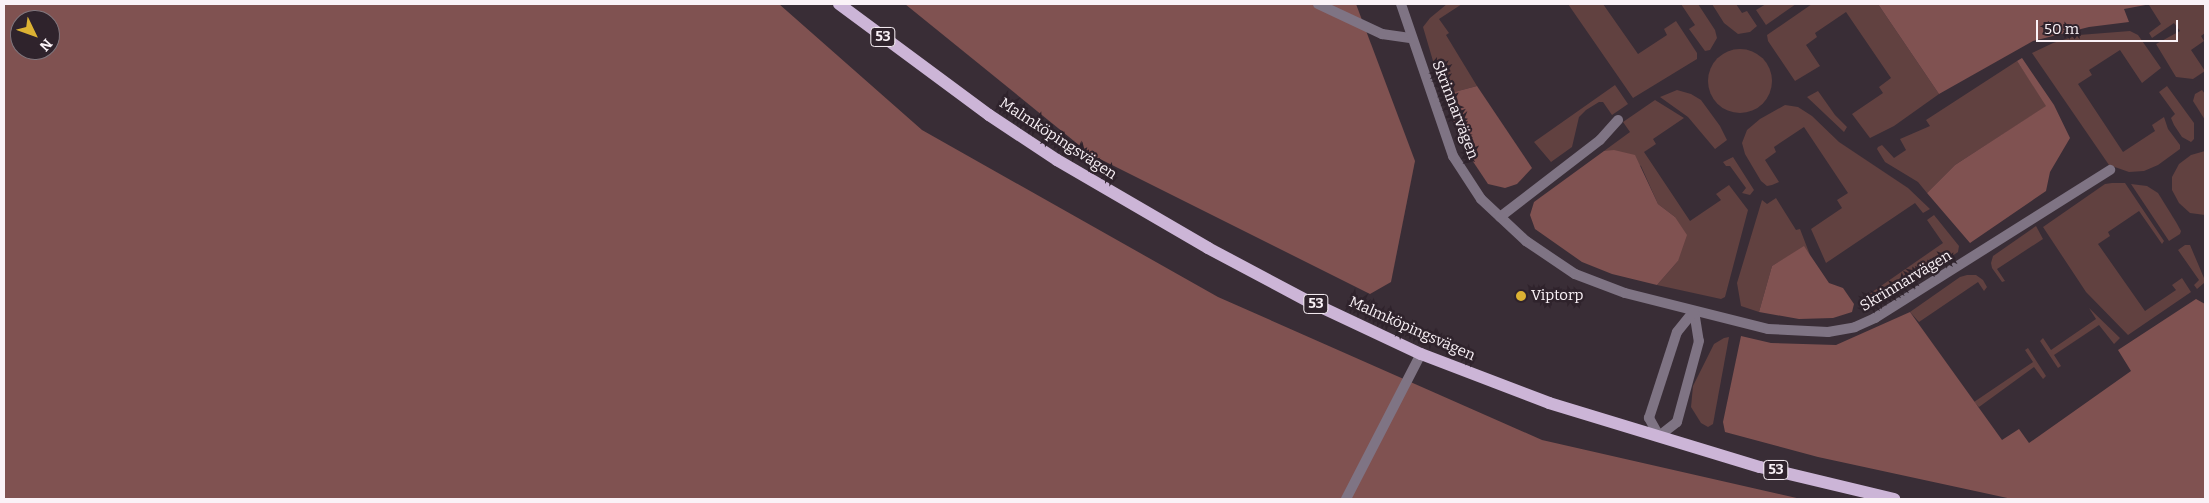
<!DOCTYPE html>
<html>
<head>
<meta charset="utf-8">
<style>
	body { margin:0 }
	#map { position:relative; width:2209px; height:503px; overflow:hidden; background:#392d36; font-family:Bitter,serif }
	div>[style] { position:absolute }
	.green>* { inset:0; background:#614140 }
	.round { border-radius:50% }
	.forest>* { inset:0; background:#805251 }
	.street>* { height:10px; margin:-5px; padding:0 5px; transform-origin:5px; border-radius:5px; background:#7f7484 }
	.primary>* { height:12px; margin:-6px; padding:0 6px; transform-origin:6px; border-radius:6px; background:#ccb5d7 }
	.dots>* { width:14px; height:14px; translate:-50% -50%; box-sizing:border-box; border:2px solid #2f232c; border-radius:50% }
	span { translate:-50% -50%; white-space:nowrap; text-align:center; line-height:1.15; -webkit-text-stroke:5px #2f232c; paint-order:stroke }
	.shield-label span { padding:1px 4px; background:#2f232c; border:1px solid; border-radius:4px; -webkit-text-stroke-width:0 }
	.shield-label { font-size:14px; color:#faf2f7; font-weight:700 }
	.street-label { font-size:15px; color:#faf2f7 }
	.poi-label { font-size:15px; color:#faf2f7 }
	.left { translate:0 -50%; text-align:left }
	.frame { position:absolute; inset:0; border:5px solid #faf2f7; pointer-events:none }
	.north { position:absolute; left:10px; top:10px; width:50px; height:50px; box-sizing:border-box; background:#2f232c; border:1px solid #80767d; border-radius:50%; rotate:132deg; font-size:14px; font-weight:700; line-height:20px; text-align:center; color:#faf2f7 }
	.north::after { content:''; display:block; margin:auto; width:18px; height:22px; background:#dcb233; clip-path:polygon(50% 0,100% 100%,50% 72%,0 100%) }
	.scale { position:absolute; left:2036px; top:20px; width:142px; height:22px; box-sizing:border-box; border:2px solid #faf2f7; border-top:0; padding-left:6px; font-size:15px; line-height:18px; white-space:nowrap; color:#faf2f7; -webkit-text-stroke:4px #2f232c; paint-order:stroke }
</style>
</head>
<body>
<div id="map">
	<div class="green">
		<i style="clip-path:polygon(1447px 4px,1462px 4px,1439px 19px,1449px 33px,1446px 35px,1477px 86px,1443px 95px,1423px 27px,1430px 18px)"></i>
		<i style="clip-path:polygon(1568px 4px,1603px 4px,1638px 54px,1667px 35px,1664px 29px,1676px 21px,1697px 53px,1697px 59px,1633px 98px)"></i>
		<i style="clip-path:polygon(1681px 4px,1698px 4px,1715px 30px,1717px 38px,1710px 50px,1705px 51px,1689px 29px,1695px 25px)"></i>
		<i style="clip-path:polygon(1712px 4px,1736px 4px,1742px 13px,1747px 11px,1757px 26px,1750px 32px,1738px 34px,1724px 23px)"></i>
		<i style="clip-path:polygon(1766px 4px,1796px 4px,1766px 25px,1756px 10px)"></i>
		<i style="clip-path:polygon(1812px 4px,1878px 4px,1939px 94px,1894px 126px,1870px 138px,1852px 114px,1883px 93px,1879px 87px,1891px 78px,1846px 12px,1815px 33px,1817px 37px,1806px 45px,1820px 66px,1795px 81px,1768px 41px,1767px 35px)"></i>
		<i style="clip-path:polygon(2205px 4px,2205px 33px,2201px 36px,2204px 41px,2191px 50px,2205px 71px,2193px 79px,2176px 77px,2156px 44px,2180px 31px,2174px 23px,2152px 38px,2149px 33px,2161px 24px,2149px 5px)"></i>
		<i style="clip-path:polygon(2130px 31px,2138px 35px,2161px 68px,2142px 83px,2120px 50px,2089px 70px,2092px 75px,2078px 84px,2123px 152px,2155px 131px,2152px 125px,2164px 117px,2168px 129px,2180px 145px,2180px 149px,2158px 165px,2144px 171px,2129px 172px,2109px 165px,2032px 53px,2053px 43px,2079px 35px)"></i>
		<i class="round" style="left:1708px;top:49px;width:64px;height:64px"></i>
		<i style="clip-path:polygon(2017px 61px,2047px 106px,1955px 165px,1927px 193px,1918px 182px,1885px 162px,1877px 149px,1878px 147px,1882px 145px,1894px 158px,1906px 150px,1900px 139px,1930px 126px,1926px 120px)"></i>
		<i style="clip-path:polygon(1615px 85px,1628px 104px,1612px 115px,1603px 102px,1599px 102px,1586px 110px,1579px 117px,1572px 147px,1551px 162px,1534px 142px)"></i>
		<i style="clip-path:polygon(2167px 86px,2194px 123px,2194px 139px,2191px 142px,2182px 137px,2174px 125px,2171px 118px,2175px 114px,2159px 92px)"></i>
		<i style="clip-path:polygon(1677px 90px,1691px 94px,1701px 100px,1720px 126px,1727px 140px,1715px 149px,1688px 117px,1660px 97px)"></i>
		<i style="clip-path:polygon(2202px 90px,2205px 94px,2205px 120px,2193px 101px,2195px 94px)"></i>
		<i style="clip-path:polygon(1818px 91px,1835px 115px,1847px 127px,1844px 132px,1807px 97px)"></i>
		<i style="clip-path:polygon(1655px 100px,1684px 118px,1653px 139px,1656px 144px,1644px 152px,1690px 221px,1721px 200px,1716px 194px,1729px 185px,1748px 210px,1725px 297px,1721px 299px,1657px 285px,1678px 261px,1675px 217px,1658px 204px,1641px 166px,1604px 151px,1630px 132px,1623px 122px)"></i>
		<i style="clip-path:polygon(1785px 105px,1798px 107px,1812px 116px,1839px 142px,1908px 188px,1930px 209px,1923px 213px,1915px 203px,1826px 263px,1811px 229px,1842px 208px,1837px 200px,1848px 193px,1804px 127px,1774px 147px,1776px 152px,1765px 160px,1779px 182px,1772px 185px,1767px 186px,1761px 181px,1745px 154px,1742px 143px,1747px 130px,1760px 119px)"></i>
		<i style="clip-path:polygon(2205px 151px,2205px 215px,2190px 213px,2179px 203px,2172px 190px,2172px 177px,2179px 164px,2191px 155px)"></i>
		<i style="clip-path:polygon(1733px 157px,1754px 190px,1750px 195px,1742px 193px,1746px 188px,1730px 166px,1726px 166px,1723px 162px)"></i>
		<i style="clip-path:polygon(2112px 183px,2125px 183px,2164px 241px,2162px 244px,2139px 211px,2108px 232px,2110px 236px,2098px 244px,2145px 311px,2176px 290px,2172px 285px,2182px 278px,2191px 292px,2128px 335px,2086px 292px,2043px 227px,2105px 184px)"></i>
		<i style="clip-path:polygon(2131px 184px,2147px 186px,2158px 193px,2176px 222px,2181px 231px,2180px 234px,2169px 241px)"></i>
		<i style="clip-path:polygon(1776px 198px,1796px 230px,1800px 229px,1810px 255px,1804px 247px,1772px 266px,1759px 312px,1741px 306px,1737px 283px,1762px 200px,1767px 204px)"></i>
		<i style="clip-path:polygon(1934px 215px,1959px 246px,1958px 252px,1899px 292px,1872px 307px,1865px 297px,1943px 243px,1927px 220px)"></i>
		<i style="clip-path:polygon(2036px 226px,2043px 239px,1997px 269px,2005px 281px,2002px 282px,1992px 268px,1991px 263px,1993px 256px)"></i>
		<i style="clip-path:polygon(2185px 245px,2190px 245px,2204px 278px,2204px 283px,2197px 289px,2194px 285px,2199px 280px,2178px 250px)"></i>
		<i style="clip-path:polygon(1967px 275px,1976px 275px,1983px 280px,1987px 287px,1984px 291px,1978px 282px,1919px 322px,1910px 312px,1960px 277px)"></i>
		<i style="clip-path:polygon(2089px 308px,2120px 338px,2114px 344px,2099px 325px,2054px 355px,2061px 366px,2058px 368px,2040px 341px,2043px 338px,2051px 350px,2096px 319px)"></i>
		<i style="clip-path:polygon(1729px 337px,1713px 424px,1708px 427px,1701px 423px,1691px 407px,1693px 386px,1714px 344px,1724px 338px)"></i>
		<i style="clip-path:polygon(2028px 348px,2046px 376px,2043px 379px,2034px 367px,1979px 407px,1974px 402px,2033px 362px,2025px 350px)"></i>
	</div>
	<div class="forest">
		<i style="clip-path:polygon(evenodd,4px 4px,779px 4px,922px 130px,1218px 297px,1542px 440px,1801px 499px,4px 499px,4px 4px,20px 20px,50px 20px,50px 50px,20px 50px,20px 20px)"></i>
		<i style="clip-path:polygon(905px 4px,1356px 4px,1415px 161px,1391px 282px,1370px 294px,1090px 154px)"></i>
		<i style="clip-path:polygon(1878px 4px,2151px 4px,2124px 9px,2129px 22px,2089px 27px,2033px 41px,1939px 94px)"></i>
		<i style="clip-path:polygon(2022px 58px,2054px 105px,2070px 138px,2050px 172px,2046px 191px,1970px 243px,1927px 193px,1955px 165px,2046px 106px,2017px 61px)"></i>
		<i style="clip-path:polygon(1477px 86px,1532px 168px,1517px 184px,1505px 188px,1488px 184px,1470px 157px,1459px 136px,1443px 95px)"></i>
		<i style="clip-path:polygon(1614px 150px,1635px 155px,1658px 204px,1675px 217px,1687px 235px,1678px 261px,1657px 285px,1612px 274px,1582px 262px,1535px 229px,1530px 215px,1534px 202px,1604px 151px)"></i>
		<i style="clip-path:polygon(1804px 246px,1829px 283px,1843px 288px,1854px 304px,1852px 312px,1833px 318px,1799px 319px,1759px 312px,1772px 266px)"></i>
		<i style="clip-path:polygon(2196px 299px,2205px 304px,2205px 499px,2012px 499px,1818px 457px,1725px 432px,1723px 422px,1741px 336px,1771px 343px,1836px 345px,1910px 312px,2002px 440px,2019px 429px,2029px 443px,2131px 371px,2118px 350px)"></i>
	</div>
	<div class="street">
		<i style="left:1318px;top:4px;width:71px;rotate:25.1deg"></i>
		<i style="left:1382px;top:34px;width:30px;rotate:8deg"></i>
		<i style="left:1401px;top:4px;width:161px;rotate:71.1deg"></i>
		<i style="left:1453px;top:156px;width:51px;rotate:56.9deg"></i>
		<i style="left:1481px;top:199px;width:62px;rotate:43deg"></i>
		<i style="left:1526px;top:241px;width:59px;rotate:34deg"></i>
		<i style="left:1575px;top:274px;width:53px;rotate:20.8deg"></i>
		<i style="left:1625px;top:293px;width:147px;rotate:14.1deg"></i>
		<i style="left:1768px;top:329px;width:60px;rotate:2.9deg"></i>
		<i style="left:1828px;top:332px;width:27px;rotate:-10deg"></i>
		<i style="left:1855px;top:327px;width:22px;rotate:-24deg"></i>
		<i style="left:1875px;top:318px;width:278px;rotate:-32.2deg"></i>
		<i style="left:1500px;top:217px;width:126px;rotate:-37.6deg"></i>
		<i style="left:1600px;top:140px;width:27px;rotate:-48deg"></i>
		<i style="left:1694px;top:311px;width:30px;rotate:81deg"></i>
		<i style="left:1699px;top:341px;width:84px;rotate:105.2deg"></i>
		<i style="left:1677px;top:422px;width:23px;rotate:142deg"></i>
		<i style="left:1659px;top:436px;width:21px;rotate:-119deg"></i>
		<i style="left:1649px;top:418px;width:90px;rotate:-72deg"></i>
		<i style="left:1677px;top:332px;width:27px;rotate:-51deg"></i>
		<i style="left:1346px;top:499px;width:163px;rotate:-62.7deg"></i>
	</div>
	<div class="primary">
		<i style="left:839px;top:4px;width:187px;rotate:36.5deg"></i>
		<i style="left:989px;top:115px;width:82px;rotate:33.5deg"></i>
		<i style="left:1057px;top:160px;width:175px;rotate:30.2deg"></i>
		<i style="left:1208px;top:248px;width:111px;rotate:28deg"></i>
		<i style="left:1306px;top:300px;width:127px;rotate:25.2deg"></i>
		<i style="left:1421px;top:354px;width:137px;rotate:20.9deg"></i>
		<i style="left:1549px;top:403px;width:220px;rotate:16.9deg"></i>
		<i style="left:1760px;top:467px;width:138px;rotate:13.4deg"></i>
	</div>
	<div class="dots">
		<i style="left:1521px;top:296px;background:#dcb233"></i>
	</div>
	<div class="shield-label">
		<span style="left:883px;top:37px">53</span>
		<span style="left:1316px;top:304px">53</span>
		<span style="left:1776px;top:470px">53</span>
	</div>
	<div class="street-label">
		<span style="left:1455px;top:110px;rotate:69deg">Skrinnarvägen</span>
		<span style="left:1058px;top:139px;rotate:33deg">Malmköpingsvägen</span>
		<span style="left:1906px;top:281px;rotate:-31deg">Skrinnarvägen</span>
		<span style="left:1412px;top:329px;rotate:24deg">Malmköpingsvägen</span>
	</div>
	<div class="poi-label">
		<span class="left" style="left:1531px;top:296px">Viptorp</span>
	</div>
	<div class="frame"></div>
	<div class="north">N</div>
	<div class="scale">50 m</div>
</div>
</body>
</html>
